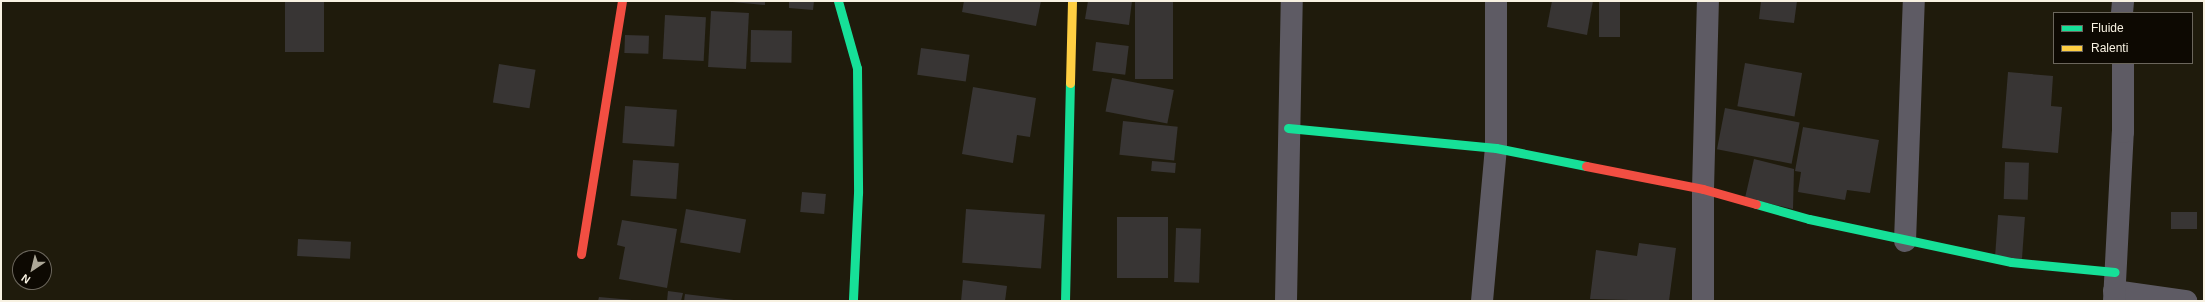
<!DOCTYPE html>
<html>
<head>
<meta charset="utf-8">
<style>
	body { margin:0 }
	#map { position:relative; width:2205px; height:302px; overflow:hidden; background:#1f1b0c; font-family:Helvetica,sans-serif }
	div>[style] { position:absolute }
	.building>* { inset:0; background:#383534; transform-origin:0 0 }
	.street>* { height:22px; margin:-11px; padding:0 11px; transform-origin:11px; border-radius:11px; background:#5e5b64 }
	.fast>* { height:9px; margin:-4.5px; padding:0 4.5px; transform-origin:4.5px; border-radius:4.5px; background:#16e098 }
	.slow>* { height:9px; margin:-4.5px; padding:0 4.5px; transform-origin:4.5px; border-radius:4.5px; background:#ffcf43 }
	.jam>* { height:9px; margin:-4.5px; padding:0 4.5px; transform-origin:4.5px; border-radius:4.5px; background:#f24e42 }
	span { translate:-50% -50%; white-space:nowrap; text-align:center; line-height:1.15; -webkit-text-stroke:3.5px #0d0902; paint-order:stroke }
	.frame { position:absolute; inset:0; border:2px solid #f8f2e2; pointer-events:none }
	.legend { position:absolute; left:2053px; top:12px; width:140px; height:52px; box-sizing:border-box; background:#0d0902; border:1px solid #6b665c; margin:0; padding:5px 7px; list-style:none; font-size:12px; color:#f8f2e2 }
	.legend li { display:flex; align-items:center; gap:8px; height:20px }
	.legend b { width:20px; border:1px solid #6b665c }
	.north { position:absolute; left:12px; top:250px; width:40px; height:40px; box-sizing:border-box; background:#0d0902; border:1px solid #6b665c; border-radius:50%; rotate:215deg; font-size:11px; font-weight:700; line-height:16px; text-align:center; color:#f8f2e2 }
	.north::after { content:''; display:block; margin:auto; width:14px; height:18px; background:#aca797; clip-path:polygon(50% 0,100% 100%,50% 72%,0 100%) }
</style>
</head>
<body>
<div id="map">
	<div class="building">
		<i style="left:285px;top:1px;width:39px;height:51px"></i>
		<i style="clip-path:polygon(722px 1px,765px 1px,765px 5px)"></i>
		<i style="clip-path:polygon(789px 1px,814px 1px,813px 10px,789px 8px)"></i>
		<i style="clip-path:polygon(964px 1px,1041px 1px,1036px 26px,962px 12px)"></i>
		<i style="clip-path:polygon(1088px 1px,1132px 1px,1129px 25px,1085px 19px)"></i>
		<i style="left:1135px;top:1px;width:38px;height:78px"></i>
		<i style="clip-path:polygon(1552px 1px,1593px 1px,1587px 35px,1547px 27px)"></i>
		<i style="left:1599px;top:1px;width:21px;height:36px"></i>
		<i style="clip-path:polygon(1761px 1px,1797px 1px,1794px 23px,1759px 19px)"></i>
		<i style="left:711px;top:11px;width:38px;height:56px;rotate:3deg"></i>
		<i style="left:665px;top:15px;width:41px;height:44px;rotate:3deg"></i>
		<i style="left:751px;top:30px;width:41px;height:32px;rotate:1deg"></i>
		<i style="left:625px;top:35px;width:24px;height:18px;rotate:2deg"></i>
		<i style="left:1096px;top:42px;width:33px;height:29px;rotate:7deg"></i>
		<i style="left:921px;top:48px;width:49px;height:27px;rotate:8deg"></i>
		<i style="left:1745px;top:63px;width:58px;height:44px;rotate:10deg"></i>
		<i style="left:499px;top:64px;width:37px;height:39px;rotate:9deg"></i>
		<i style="clip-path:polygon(2008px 72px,2053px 76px,2051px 106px,2062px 107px,2058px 153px,2002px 148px)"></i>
		<i style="left:1112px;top:78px;width:63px;height:34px;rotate:11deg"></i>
		<i style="clip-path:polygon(973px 87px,1036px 98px,1030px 137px,1017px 135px,1013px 163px,962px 154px)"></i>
		<i style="left:625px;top:106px;width:52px;height:37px;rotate:4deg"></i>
		<i style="left:1725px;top:108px;width:76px;height:42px;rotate:11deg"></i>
		<i style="left:1123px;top:121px;width:55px;height:34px;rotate:6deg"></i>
		<i style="clip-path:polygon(1803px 127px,1879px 140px,1870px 193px,1847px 190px,1845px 200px,1798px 192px,1801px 172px,1795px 171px)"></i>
		<i style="clip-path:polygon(1754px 159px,1794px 169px,1793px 209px,1745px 198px)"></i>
		<i style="left:633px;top:160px;width:46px;height:36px;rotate:4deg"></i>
		<i style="left:1152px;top:161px;width:24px;height:10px;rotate:5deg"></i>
		<i style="left:2005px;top:162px;width:24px;height:37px;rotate:2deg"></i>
		<i style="left:802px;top:192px;width:24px;height:20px;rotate:5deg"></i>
		<i style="left:686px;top:209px;width:61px;height:34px;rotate:10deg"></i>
		<i style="left:966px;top:209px;width:79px;height:54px;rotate:4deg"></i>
		<i style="left:2171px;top:212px;width:26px;height:17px"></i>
		<i style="left:1998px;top:215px;width:27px;height:42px;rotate:4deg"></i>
		<i style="left:1117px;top:217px;width:51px;height:61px"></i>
		<i style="clip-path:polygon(622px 220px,677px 229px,667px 288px,619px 279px,625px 247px,617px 245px)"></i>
		<i style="left:1176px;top:228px;width:25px;height:54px;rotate:2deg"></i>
		<i style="left:298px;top:239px;width:53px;height:17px;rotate:3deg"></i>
		<i style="clip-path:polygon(1639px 243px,1676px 248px,1669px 301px,1590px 299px,1596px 250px,1637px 256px)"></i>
		<i style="clip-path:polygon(963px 280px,1007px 286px,1005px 301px,961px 301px)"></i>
		<i style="clip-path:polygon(668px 291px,683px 293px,681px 301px,667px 301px)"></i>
		<i style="clip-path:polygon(685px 294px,734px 300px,734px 301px,684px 301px)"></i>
		<i style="clip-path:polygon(599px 297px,632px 300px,632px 301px,598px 301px)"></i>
	</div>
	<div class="street">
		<i style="left:2122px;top:13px;width:12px;rotate:-85deg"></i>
		<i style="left:1905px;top:241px;width:240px;rotate:-87.9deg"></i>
		<i style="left:2114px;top:291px;width:73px;rotate:7.9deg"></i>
		<i style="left:1286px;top:301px;width:300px;rotate:-88.9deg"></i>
		<i style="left:1482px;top:301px;width:154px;rotate:-84.8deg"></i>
		<i style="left:1496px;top:148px;width:147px;rotate:-90deg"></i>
		<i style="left:1703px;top:301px;width:112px;rotate:-90deg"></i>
		<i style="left:1703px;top:189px;width:188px;rotate:-88.5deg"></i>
		<i style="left:2114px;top:301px;width:169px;rotate:-87deg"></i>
		<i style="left:2123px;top:132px;width:69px;rotate:-90deg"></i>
	</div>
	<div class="fast">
		<i style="left:838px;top:1px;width:70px;rotate:74.2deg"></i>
		<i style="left:857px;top:68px;width:125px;rotate:89.5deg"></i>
		<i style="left:858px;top:193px;width:108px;rotate:92.7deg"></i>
		<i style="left:1288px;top:128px;width:209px;rotate:5.5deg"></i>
		<i style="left:1496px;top:148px;width:92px;rotate:11.3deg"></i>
		<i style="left:1756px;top:204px;width:55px;rotate:15.8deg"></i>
		<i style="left:1809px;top:219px;width:207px;rotate:12deg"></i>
		<i style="left:2011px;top:262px;width:104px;rotate:5.5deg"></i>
		<i style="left:1065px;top:301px;width:218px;rotate:-88.7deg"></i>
	</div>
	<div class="slow">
		<i style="left:1070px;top:83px;width:82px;rotate:-88.6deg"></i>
	</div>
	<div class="jam">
		<i style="left:1586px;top:166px;width:119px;rotate:11.1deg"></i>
		<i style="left:1703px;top:189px;width:55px;rotate:15.8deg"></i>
		<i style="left:581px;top:254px;width:256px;rotate:-80.8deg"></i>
	</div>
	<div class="frame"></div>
	<ul class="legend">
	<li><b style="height:5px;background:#16e098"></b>Fluide</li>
	<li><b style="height:5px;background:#ffcf43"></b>Ralenti</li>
	</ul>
	<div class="north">N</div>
</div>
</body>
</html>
